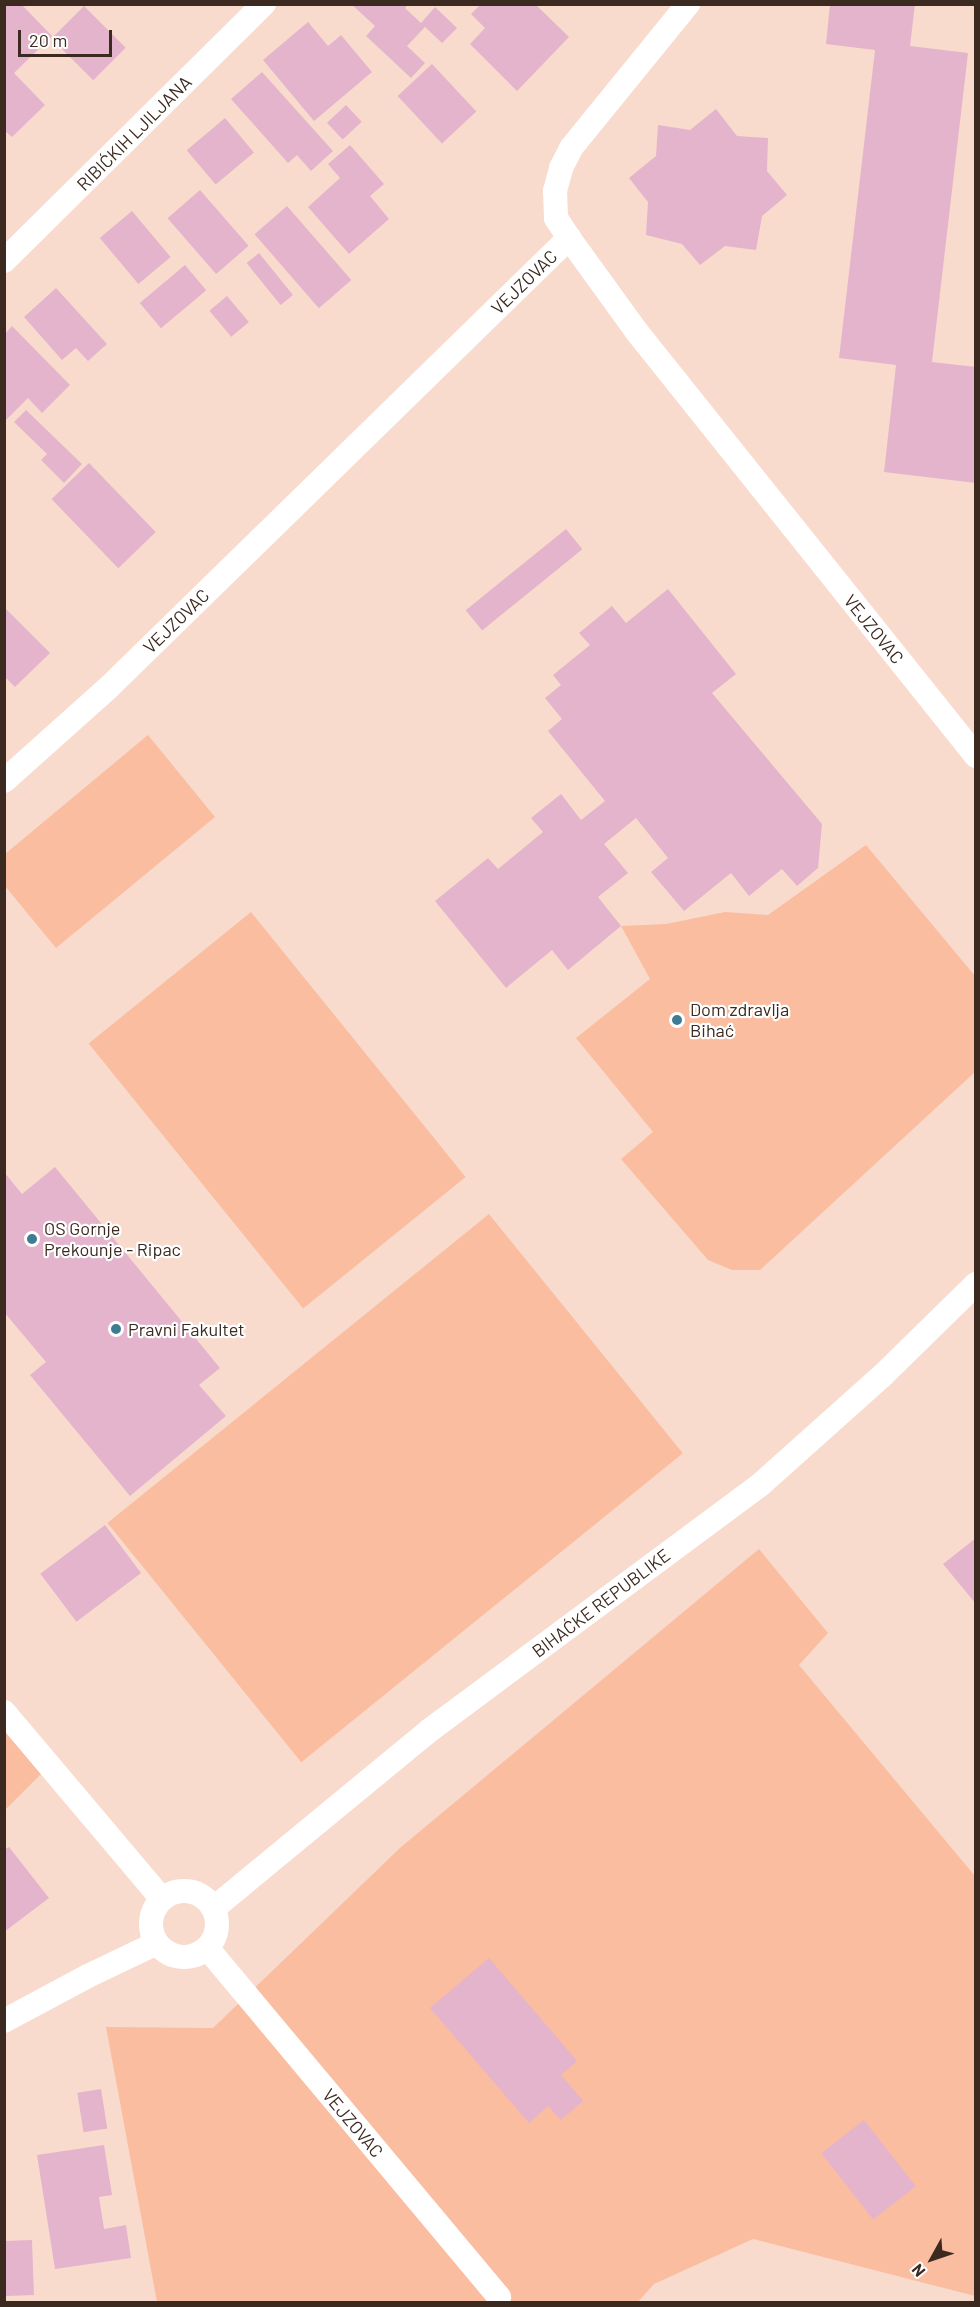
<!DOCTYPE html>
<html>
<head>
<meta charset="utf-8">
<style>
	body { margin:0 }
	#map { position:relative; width:980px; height:2307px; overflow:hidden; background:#f9dbce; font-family:Barlow,sans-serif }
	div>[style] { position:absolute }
	.green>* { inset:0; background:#fabda0; transform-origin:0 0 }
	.building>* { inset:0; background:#e3b4cc; transform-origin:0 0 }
	.minor>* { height:24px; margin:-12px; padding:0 12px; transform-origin:12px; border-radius:12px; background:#fff }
	.minor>.ring { margin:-12px; padding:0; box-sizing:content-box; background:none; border:24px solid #fff; border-radius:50% }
	.dots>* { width:16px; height:16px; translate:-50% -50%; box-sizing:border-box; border:3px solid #fff; border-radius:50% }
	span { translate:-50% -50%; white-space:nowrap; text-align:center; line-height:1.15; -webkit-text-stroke:4.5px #fff; paint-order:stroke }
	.street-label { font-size:18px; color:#3c2920 }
	.poi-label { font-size:18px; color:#3c2920 }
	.left { translate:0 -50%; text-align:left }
	.frame { position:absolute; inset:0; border:6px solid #3c2920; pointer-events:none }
	.north { position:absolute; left:902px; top:2229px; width:60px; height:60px; -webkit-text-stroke:4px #fff; paint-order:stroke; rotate:230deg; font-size:16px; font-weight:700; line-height:24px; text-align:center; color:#3c2920 }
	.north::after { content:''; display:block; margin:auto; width:21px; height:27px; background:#3c2920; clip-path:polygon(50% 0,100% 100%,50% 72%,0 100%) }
	.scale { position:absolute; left:18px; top:30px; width:94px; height:27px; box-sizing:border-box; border:3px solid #3c2920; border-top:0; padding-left:8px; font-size:18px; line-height:21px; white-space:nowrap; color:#3c2920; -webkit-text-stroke:4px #fff; paint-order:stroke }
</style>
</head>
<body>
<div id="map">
	<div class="green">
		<i style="clip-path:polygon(148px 735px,215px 817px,56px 948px,5px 886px,5px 854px)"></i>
		<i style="clip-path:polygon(866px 845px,975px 976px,975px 1072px,760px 1270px,732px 1270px,708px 1260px,621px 1159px,653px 1132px,576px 1038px,650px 979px,621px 926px,666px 924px,725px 912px,768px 915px)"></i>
		<i style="left:251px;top:912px;width:341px;height:209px;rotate:51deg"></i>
		<i style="left:489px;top:1214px;width:308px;height:491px;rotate:51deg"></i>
		<i style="clip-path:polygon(759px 1549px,828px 1633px,799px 1665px,975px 1876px,975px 2296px,753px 2239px,654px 2284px,638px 2302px,157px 2302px,106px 2027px,213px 2028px,401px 1847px)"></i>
		<i style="clip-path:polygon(4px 1709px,49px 1766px,5px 1810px,4px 1810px)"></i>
	</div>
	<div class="building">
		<i style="clip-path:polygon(4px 4px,21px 4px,52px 36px,14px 73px,45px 105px,12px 137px,4px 130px)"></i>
		<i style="clip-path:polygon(351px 4px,408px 4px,405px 8px,421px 23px,435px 7px,457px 28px,442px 43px,425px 27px,407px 46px,425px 63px,411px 78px,366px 36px,375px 26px)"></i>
		<i style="clip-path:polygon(481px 4px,535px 4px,569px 37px,517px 91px,470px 44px,485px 28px,471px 14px)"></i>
		<i style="clip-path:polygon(830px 4px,915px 4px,910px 46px,968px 53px,932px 362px,976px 367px,976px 483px,884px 472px,896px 365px,839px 358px,875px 50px,826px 44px)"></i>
		<i style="left:84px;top:6px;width:59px;height:46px;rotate:45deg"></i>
		<i style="clip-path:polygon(308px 22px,328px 46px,341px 35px,372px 72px,314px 121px,263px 60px)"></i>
		<i style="left:432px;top:64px;width:65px;height:47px;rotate:47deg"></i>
		<i style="clip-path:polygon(262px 72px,333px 151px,311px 171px,297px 155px,288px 163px,231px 99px)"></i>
		<i style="left:346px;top:105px;width:23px;height:26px;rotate:47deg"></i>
		<i style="clip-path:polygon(716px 109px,737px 136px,768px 138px,767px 171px,787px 195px,762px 216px,756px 250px,725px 246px,700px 265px,682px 244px,646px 235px,648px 202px,629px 178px,656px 156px,658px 125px,690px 130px)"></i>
		<i style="left:225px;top:118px;width:45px;height:50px;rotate:50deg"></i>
		<i style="clip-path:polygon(350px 145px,384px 184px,370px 196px,389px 219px,349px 254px,308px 207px,340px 178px,328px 164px)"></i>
		<i style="left:200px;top:190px;width:74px;height:43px;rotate:49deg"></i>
		<i style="left:287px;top:206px;width:98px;height:43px;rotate:49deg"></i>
		<i style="left:132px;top:211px;width:60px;height:42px;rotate:50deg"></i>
		<i style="left:259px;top:253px;width:54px;height:16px;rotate:51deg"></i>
		<i style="left:185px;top:265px;width:33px;height:59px;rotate:50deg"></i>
		<i style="clip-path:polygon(56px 288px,107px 344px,88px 361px,76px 348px,62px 360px,24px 317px)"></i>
		<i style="left:227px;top:296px;width:34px;height:23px;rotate:50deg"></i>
		<i style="clip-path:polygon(12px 326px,70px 385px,42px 413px,28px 398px,5px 421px,5px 334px)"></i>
		<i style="clip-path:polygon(26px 410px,82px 464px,64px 483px,41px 460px,47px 454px,14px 422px)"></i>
		<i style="left:89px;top:463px;width:96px;height:52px;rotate:46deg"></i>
		<i style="left:566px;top:529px;width:26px;height:129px;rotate:51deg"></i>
		<i style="clip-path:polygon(668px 589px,736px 674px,712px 693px,822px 824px,818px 868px,797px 886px,782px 869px,749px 896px,731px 873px,684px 911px,651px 872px,668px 858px,636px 818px,604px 844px,628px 873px,598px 897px,621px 926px,568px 970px,552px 950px,506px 988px,435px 901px,488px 858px,498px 869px,543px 832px,531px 818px,561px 794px,581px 820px,605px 801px,548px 731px,562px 719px,545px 698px,561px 685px,553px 675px,590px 645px,579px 633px,612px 606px,626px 623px)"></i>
		<i style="clip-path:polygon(4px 607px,50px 653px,15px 687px,4px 676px)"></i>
		<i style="clip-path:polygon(55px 1167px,220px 1368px,199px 1385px,226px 1416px,130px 1496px,30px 1375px,46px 1362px,4px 1312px,4px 1172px,22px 1194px)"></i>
		<i style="left:105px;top:1525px;width:60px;height:81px;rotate:53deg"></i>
		<i style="clip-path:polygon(976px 1538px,976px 1604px,943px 1564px)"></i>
		<i style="clip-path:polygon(9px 1847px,49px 1898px,4px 1932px,4px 1850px)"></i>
		<i style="clip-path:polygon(489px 1958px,577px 2061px,561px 2075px,583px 2101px,561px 2120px,548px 2106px,529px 2123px,430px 2008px)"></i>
		<i style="left:101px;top:2089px;width:40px;height:24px;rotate:81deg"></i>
		<i style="left:864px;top:2120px;width:84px;height:54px;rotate:52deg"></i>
		<i style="clip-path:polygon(104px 2145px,112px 2195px,99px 2197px,104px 2229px,126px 2225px,131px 2258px,55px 2269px,37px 2155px)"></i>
		<i style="left:32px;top:2240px;width:55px;height:28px;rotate:88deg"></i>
	</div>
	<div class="minor">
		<i style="left:569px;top:238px;width:24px;rotate:-123deg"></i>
		<i style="left:556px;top:218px;width:27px;rotate:-92deg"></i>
		<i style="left:555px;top:191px;width:24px;rotate:-75deg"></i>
		<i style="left:561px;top:168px;width:22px;rotate:-63deg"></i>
		<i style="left:571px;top:148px;width:186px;rotate:-50.9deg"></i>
		<i style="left:4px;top:261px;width:366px;rotate:-44.7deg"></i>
		<i style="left:4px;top:781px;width:138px;rotate:-41.8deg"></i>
		<i style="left:107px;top:689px;width:646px;rotate:-44.31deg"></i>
		<i style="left:569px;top:238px;width:116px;rotate:54.1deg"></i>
		<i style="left:637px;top:332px;width:543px;rotate:51.36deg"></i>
		<i style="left:4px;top:1712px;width:245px;rotate:49.8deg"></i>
		<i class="ring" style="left:151px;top:1891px;width:42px;height:42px"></i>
		<i style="left:214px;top:1908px;width:280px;rotate:-39.5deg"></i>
		<i style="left:430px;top:1730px;width:411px;rotate:-36.6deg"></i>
		<i style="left:760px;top:1485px;width:165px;rotate:-41.8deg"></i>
		<i style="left:883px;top:1375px;width:130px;rotate:-44.4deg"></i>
		<i style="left:208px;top:1949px;width:454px;rotate:50.1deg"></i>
		<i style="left:4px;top:2021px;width:95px;rotate:-28.2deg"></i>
		<i style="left:88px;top:1976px;width:76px;rotate:-25.6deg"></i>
	</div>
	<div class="dots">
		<i style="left:677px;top:1020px;background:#3f7b93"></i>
		<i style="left:32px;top:1239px;background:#3f7b93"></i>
		<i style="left:116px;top:1329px;background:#3f7b93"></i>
	</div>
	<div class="street-label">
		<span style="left:134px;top:133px;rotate:-45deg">RIBIĆKIH LJILJANA</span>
		<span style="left:524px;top:282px;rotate:-44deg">VEJZOVAC</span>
		<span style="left:176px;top:621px;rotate:-44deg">VEJZOVAC</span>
		<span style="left:874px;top:629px;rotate:51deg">VEJZOVAC</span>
		<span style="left:601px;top:1603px;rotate:-37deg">BIHAĆKE REPUBLIKE</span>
		<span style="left:353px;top:2123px;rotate:50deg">VEJZOVAC</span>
	</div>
	<div class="poi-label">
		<span class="left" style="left:690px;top:1020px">Dom zdravlja<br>Bihać</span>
		<span class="left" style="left:44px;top:1239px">OS Gornje<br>Prekounje - Ripac</span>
		<span class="left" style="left:128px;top:1329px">Pravni Fakultet</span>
	</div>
	<div class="frame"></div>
	<div class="north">N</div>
	<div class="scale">20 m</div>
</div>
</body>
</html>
